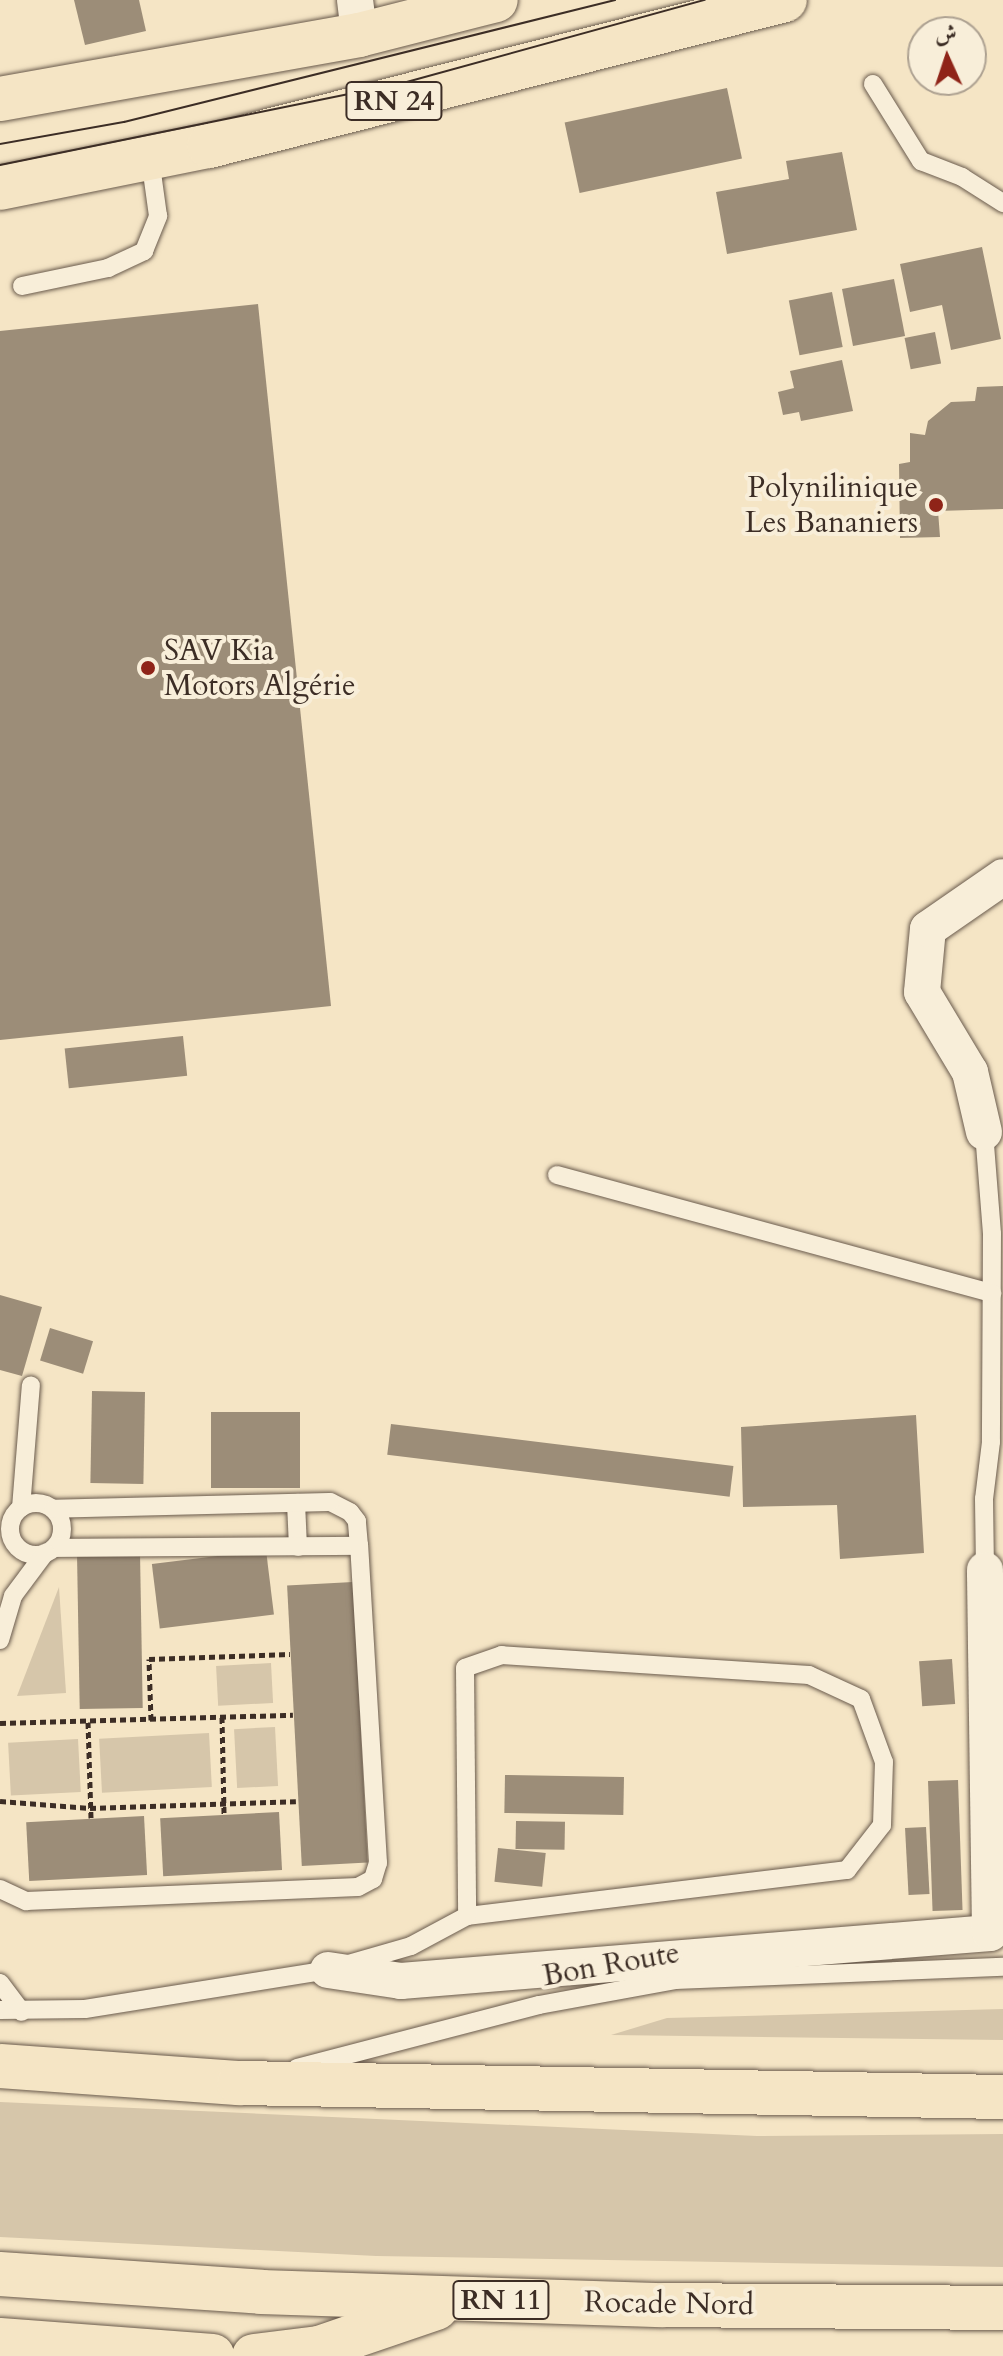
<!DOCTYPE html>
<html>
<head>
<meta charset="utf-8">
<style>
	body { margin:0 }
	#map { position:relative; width:1003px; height:2356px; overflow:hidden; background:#f5e5c5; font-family:Cardo,Amiri,serif }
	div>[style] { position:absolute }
	.green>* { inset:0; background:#d6c6aa; transform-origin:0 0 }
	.building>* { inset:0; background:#9c8d78; transform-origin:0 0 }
	.path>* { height:5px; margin-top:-2.5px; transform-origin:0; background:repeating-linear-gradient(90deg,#3c2d25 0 6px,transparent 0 10px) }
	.roads { filter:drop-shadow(0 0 2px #6a5b4d) drop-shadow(0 0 2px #6a5b4d) }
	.lane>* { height:18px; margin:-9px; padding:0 9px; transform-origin:9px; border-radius:9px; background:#f8eed9 }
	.lane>.ring { margin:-9px; padding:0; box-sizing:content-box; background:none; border:18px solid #f8eed9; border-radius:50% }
	.street>* { height:36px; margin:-18px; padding:0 18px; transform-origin:18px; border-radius:18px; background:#f8eed9 }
	.primary>* { height:44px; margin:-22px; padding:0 22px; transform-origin:22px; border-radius:22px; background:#f5e5c5 }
	.highway>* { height:44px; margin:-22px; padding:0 22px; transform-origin:22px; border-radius:22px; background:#f5e5c5 }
	.tram>* { height:2px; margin:-1px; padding:0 1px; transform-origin:1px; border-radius:1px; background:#3c2d25 }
	.dots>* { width:22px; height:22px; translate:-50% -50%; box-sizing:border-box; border:4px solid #f8eed9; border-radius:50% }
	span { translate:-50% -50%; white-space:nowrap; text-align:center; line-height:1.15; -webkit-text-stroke:8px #f8eed9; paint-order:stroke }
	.shield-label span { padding:2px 6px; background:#f8eed9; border:2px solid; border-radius:6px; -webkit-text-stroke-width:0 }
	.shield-label { font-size:28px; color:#3c2d25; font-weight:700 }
	.poi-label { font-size:30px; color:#3c2d25 }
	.right { translate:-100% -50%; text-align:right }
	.left { translate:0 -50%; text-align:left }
	.street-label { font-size:30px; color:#3c2d25 }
	.north { position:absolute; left:907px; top:16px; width:80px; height:80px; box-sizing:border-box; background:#f8eed9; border:2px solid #ada191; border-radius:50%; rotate:357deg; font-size:22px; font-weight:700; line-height:32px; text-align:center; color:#3c2d25 }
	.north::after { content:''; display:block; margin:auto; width:28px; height:36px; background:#8f2418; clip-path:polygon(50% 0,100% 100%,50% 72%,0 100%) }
</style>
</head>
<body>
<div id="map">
	<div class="green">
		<i style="clip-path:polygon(59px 1587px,66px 1693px,17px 1696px)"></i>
		<i style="left:271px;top:1663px;width:40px;height:55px;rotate:87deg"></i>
		<i style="left:275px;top:1727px;width:59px;height:41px;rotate:87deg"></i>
		<i style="left:209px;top:1733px;width:54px;height:110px;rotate:87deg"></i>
		<i style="left:78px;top:1739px;width:53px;height:70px;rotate:87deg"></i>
		<i style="clip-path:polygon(1003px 2009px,1003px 2040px,611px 2035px,667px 2018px)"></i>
		<i style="clip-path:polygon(0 2102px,757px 2136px,1003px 2134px,1003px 2267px,376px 2256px,0 2237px)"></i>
	</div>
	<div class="building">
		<i style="clip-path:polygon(74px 0,139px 0,146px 31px,85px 45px)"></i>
		<i style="left:727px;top:88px;width:72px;height:166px;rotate:78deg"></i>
		<i style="clip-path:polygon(842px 152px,857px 230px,727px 254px,716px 192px,789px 179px,786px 161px)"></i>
		<i style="clip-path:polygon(982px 247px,1001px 339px,951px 350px,942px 305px,910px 312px,900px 264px)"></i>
		<i style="left:894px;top:279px;width:58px;height:53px;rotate:79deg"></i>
		<i style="left:832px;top:292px;width:56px;height:44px;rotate:79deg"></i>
		<i style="clip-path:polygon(258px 304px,331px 1006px,0 1040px,0 331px)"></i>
		<i style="left:935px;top:332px;width:32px;height:31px;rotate:79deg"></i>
		<i style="clip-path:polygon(842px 360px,853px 411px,801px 421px,799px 412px,783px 415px,778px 392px,794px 388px,790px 371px)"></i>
		<i style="clip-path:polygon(1003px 386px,1003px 509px,938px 511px,940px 537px,900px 538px,899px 464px,910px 462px,910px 433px,925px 435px,928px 421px,951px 402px,975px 401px,977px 387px)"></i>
		<i style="left:183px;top:1036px;width:40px;height:119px;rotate:84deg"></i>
		<i style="clip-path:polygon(0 1295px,42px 1307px,22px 1376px,0 1370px)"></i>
		<i style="left:50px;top:1328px;width:45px;height:34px;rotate:17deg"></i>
		<i style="left:92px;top:1391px;width:53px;height:92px;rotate:1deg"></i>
		<i style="left:211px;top:1412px;width:89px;height:76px"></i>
		<i style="clip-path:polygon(916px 1415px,924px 1553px,840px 1559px,837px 1505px,743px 1507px,741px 1427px)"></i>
		<i style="left:391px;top:1424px;width:345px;height:31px;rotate:7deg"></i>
		<i style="left:266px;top:1550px;width:65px;height:115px;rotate:83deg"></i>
		<i style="left:140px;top:1553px;width:155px;height:63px;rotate:89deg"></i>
		<i style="left:353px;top:1582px;width:281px;height:66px;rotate:87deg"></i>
		<i style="left:952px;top:1659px;width:45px;height:33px;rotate:86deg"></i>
		<i style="left:505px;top:1775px;width:119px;height:38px;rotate:1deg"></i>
		<i style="left:958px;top:1780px;width:130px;height:30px;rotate:88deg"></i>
		<i style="left:279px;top:1812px;width:58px;height:119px;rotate:87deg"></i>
		<i style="left:144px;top:1816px;width:59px;height:118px;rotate:87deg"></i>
		<i style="left:516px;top:1821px;width:49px;height:28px;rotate:1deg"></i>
		<i style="left:926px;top:1827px;width:67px;height:21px;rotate:87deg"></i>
		<i style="left:498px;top:1848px;width:48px;height:34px;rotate:6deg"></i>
	</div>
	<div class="path">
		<i style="left:222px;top:1717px;width:98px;rotate:88.8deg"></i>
		<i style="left:151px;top:1720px;width:61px;rotate:-91.9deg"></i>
		<i style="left:149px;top:1659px;width:141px;rotate:-2deg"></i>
		<i style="left:88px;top:1722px;width:96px;rotate:88.2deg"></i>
		<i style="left:0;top:1723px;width:293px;rotate:-1.6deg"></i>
		<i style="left:0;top:1801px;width:90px;rotate:4.4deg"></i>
		<i style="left:90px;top:1808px;width:206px;rotate:-1.9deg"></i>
	</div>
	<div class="roads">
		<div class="lane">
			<i style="left:873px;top:84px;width:91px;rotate:58.1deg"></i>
			<i style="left:921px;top:161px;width:44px;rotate:21.3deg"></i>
			<i style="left:962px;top:177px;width:49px;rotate:32.4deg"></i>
			<i style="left:22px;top:286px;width:88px;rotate:-11.8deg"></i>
			<i style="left:108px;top:268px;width:40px;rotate:-25deg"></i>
			<i style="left:144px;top:251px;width:38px;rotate:-68deg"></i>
			<i style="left:158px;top:216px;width:59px;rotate:-97.9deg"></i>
			<i style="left:984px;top:1132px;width:102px;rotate:85.5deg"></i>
			<i style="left:992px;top:1234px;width:208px;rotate:90.3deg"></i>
			<i style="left:991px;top:1442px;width:57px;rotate:97deg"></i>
			<i style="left:984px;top:1499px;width:71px;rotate:89.2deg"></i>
			<i style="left:985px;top:1570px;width:6px;rotate:9deg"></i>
			<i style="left:557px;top:1175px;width:451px;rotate:15.2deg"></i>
			<i class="ring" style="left:10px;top:1503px;width:34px;height:34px"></i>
			<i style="left:296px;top:1503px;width:44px;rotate:87.4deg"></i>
			<i style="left:21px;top:1508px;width:123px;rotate:-85.4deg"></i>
			<i style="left:54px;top:1548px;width:305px;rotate:-0.4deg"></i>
			<i style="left:0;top:1640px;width:46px;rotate:-73.5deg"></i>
			<i style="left:13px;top:1596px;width:54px;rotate:-53.3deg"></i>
			<i style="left:0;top:1889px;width:29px;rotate:25deg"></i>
			<i style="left:26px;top:1901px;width:332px;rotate:-2.4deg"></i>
			<i style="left:358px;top:1887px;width:17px;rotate:-28deg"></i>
			<i style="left:373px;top:1879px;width:17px;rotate:-73deg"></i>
			<i style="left:378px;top:1863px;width:318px;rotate:-93.4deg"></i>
			<i style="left:359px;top:1546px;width:25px;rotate:-95deg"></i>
			<i style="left:357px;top:1521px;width:11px;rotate:-128deg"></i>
			<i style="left:350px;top:1512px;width:22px;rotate:-153deg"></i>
			<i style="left:330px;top:1502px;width:277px;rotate:178.6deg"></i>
			<i style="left:0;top:1983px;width:36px;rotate:53deg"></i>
			<i style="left:0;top:2010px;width:85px;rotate:-0.7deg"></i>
			<i style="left:85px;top:2009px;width:246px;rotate:-9.1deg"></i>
			<i style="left:328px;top:1970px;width:86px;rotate:-16.1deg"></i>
			<i style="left:411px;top:1946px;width:64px;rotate:-28.2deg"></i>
			<i style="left:467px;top:1916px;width:383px;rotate:-6.9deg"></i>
			<i style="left:847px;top:1870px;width:57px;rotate:-52.1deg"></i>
			<i style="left:882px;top:1825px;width:63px;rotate:-88.2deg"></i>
			<i style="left:884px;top:1762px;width:67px;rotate:-110.1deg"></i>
			<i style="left:861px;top:1699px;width:57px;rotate:-155.2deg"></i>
			<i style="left:809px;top:1675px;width:308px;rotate:-176.3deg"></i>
			<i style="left:502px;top:1655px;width:39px;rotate:161deg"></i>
			<i style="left:465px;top:1668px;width:248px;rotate:89.5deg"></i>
			<i style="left:297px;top:2068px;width:250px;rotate:-14.6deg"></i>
			<i style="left:539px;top:2005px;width:138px;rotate:-10.4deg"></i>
			<i style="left:675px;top:1980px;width:328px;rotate:-2.3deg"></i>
		</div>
		<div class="street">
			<i style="left:355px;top:0;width:35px;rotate:83deg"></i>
			<i style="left:984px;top:1132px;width:62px;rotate:-103.1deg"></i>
			<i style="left:970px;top:1072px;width:93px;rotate:-121deg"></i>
			<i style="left:922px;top:992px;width:63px;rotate:-84.6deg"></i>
			<i style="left:928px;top:929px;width:91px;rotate:-34.7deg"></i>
			<i style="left:328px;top:1970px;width:74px;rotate:8.6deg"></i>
			<i style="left:401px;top:1981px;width:591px;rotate:-4.66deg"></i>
			<i style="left:990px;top:1933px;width:363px;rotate:-90.8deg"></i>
		</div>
		<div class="primary">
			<i style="left:0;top:99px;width:365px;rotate:-10.1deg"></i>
			<i style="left:359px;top:35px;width:141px;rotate:-14.3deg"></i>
			<i style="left:0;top:188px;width:213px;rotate:-11.4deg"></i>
			<i style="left:209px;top:146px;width:594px;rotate:-14.22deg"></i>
		</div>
		<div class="highway">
			<i style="left:0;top:2066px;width:240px;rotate:4.1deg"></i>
			<i style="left:239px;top:2083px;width:764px;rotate:1.05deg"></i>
			<i style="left:0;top:2274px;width:262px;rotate:3.9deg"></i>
			<i style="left:261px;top:2292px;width:402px;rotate:1.9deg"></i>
			<i style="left:663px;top:2305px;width:340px;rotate:0.5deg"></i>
			<i style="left:0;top:2340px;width:213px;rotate:4.3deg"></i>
			<i style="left:254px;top:2356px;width:65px;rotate:-7deg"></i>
			<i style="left:319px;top:2348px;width:124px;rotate:-18.9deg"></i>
		</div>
	</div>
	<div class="tram">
		<i style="left:0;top:144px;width:126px;rotate:-10.1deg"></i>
		<i style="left:124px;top:122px;width:506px;rotate:-13.95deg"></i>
		<i style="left:0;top:165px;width:411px;rotate:-11.5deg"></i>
		<i style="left:403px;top:83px;width:313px;rotate:-15.4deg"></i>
	</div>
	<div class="dots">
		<i style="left:936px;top:505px;background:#8f2418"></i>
		<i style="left:148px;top:668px;background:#8f2418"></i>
	</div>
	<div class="shield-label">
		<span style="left:394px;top:101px">RN 24</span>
		<span style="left:501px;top:2300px">RN 11</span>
	</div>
	<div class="poi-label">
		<span class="right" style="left:918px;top:505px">Polynilinique<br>Les Bananiers</span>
		<span class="left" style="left:164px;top:668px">SAV Kia<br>Motors Algérie</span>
	</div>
	<div class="street-label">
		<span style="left:611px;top:1965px;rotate:-10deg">Bon Route</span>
		<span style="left:669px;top:2304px;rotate:1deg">Rocade Nord</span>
	</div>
	<div class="north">ش</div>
</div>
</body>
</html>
